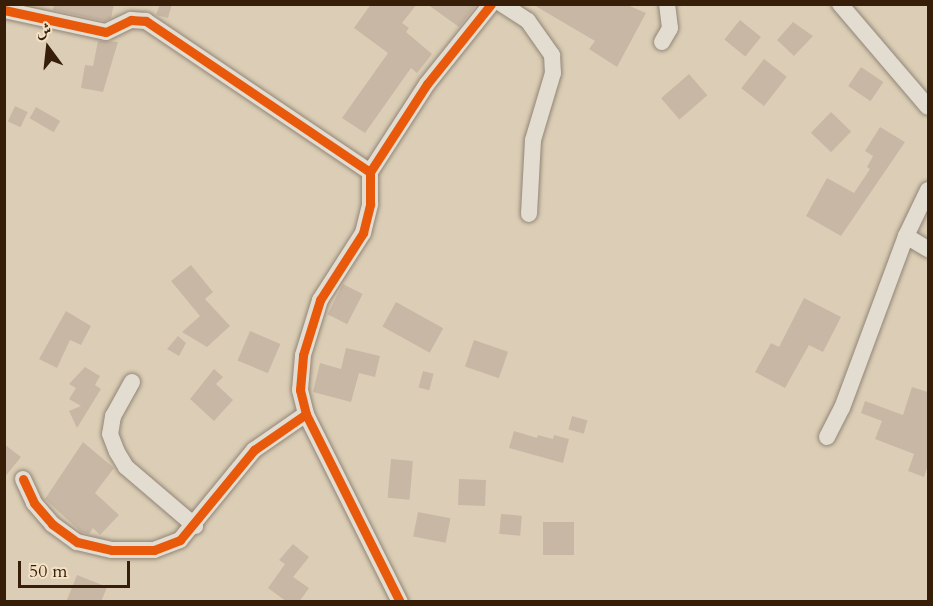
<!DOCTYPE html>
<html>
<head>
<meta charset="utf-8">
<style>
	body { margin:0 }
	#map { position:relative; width:933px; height:606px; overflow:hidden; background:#dcceb6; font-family:Cardo,Amiri,serif }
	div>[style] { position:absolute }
	.building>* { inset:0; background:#c9b7a5; transform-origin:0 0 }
	.roads { filter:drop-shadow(0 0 2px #918576) drop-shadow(0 0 2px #918576) }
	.minor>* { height:16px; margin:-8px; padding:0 8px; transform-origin:8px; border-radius:8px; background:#e3dcd0 }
	.cycleway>* { height:9px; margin:-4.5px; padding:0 4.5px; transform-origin:4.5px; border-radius:4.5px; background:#e8590c }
	span { translate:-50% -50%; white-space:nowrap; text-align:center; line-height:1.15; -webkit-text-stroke:5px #f3e1c5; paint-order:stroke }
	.frame { position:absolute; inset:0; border:6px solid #371e08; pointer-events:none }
	.north { position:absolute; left:18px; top:18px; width:60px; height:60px; -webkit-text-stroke:4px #f3e1c5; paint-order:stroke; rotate:345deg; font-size:16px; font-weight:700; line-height:24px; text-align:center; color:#371e08 }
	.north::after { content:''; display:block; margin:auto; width:21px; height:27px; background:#371e08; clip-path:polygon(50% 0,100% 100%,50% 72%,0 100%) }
	.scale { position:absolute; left:18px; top:561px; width:112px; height:27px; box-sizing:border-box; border:3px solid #371e08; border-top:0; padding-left:8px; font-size:18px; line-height:21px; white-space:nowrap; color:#371e08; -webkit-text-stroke:4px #f3e1c5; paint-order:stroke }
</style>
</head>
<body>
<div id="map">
	<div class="building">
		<i style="clip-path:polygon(54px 4px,114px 4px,111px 18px,105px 21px,53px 10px)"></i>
		<i style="clip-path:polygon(160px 4px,172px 4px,168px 18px,156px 15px)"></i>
		<i style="clip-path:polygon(371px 4px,417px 4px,402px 23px,409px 28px,406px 32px,432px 54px,417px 73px,411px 68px,365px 133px,342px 118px,388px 53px,354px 28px)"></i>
		<i style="clip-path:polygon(427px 4px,477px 4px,459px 27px)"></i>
		<i style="clip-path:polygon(532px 4px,625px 4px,646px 13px,617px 67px,589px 49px,595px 41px)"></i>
		<i style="left:740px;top:20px;width:27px;height:25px;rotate:39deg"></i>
		<i style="clip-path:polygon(793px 22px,813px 36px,794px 56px,777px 40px)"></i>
		<i style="clip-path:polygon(98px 41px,118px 42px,103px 92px,81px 88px,85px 65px,93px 66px)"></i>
		<i style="left:764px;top:59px;width:29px;height:37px;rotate:38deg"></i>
		<i style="left:861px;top:67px;width:27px;height:23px;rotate:34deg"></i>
		<i style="left:689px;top:74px;width:28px;height:37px;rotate:49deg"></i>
		<i style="left:15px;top:106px;width:14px;height:17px;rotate:25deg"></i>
		<i style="left:36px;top:107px;width:28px;height:13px;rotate:30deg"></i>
		<i style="left:831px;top:112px;width:28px;height:29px;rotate:44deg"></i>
		<i style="clip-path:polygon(880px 127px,905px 142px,841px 236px,806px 216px,827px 178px,854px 193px,870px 169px,867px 167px,873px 156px,865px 151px)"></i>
		<i style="clip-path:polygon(191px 265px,213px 292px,205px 299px,230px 326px,207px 347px,182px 332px,200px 316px,171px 281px)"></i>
		<i style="left:343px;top:284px;width:22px;height:34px;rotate:27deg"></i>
		<i style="clip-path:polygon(804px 298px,841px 317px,823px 352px,809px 345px,785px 388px,755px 372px,771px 343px,779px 347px)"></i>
		<i style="left:396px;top:302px;width:54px;height:28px;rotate:29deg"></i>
		<i style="clip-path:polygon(66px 311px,91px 326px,81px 345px,70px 340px,57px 368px,39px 359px)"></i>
		<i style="left:250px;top:331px;width:33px;height:32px;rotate:23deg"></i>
		<i style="clip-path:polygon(178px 336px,186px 343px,179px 356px,167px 349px)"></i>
		<i style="left:474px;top:340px;width:36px;height:28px;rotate:19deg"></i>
		<i style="clip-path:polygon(346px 348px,380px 356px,375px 377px,359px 373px,351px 402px,313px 392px,320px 363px,341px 369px)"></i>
		<i style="clip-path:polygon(85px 367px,100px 376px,95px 385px,101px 389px,77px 428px,69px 411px,81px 406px,69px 399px,76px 388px,69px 384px)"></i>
		<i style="clip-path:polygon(214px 369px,223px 377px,216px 384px,233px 400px,214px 421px,190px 399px)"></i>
		<i style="left:423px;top:371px;width:11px;height:17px;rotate:15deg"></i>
		<i style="clip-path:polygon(912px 387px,928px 392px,928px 465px,924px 477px,908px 471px,914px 454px,875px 439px,882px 421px,861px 413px,865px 401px,903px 415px)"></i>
		<i style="left:572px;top:416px;width:16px;height:14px;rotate:15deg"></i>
		<i style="clip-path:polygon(514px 431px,537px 438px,538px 435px,553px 439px,554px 435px,569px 439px,563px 463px,509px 448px)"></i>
		<i style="clip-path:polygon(83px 442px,114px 468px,95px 493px,119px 515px,100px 535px,93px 528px,89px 534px,81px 532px,45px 499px)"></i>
		<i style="clip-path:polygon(4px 444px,21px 457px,4px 478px)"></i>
		<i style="left:391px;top:459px;width:22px;height:39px;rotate:5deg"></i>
		<i style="left:459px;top:479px;width:27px;height:26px;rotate:2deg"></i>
		<i style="left:418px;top:512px;width:33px;height:25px;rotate:11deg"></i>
		<i style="left:501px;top:514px;width:21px;height:20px;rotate:5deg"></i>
		<i style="left:543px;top:522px;width:31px;height:33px"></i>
		<i style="clip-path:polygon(293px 544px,309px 557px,293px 577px,309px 588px,299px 602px,287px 602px,268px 588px,285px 564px,279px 560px)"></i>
		<i style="clip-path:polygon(77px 575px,107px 587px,101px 602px,66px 602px)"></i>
	</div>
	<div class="roads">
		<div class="minor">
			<i style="left:502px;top:4px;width:31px;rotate:33deg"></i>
			<i style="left:528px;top:21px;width:42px;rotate:54.8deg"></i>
			<i style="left:552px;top:55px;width:18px;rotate:87deg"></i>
			<i style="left:553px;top:73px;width:70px;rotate:106.6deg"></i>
			<i style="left:533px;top:140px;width:74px;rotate:93.1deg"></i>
			<i style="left:840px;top:4px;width:135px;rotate:49.5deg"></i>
			<i style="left:4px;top:10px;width:104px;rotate:12.2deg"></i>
			<i style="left:106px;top:32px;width:28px;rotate:-26deg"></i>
			<i style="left:131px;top:20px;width:15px;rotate:4deg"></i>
			<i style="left:146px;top:21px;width:270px;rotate:34deg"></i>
			<i style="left:662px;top:42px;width:16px;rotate:-60deg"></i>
			<i style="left:670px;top:28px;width:24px;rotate:-97deg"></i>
			<i style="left:906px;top:236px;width:26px;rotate:31deg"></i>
			<i style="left:132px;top:382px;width:39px;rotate:119deg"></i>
			<i style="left:113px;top:416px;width:18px;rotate:99deg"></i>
			<i style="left:110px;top:434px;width:19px;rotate:69deg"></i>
			<i style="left:117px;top:452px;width:17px;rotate:59deg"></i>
			<i style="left:126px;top:467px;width:91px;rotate:40.5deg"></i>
			<i style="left:827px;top:437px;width:33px;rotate:-63deg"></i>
			<i style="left:842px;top:408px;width:184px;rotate:-69.6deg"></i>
			<i style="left:906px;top:236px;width:51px;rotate:-64.4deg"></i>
			<i style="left:23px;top:479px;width:26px;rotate:65deg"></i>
			<i style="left:34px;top:503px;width:28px;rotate:49deg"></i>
			<i style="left:52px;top:524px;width:31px;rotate:36deg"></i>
			<i style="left:77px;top:542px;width:36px;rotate:13deg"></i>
			<i style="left:112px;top:550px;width:42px"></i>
			<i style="left:154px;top:550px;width:28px;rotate:-21deg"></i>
			<i style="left:180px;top:540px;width:117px;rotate:-50.6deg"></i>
			<i style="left:254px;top:450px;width:63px;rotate:-34.7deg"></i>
			<i style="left:400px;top:602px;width:210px;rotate:-116.6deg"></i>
			<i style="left:306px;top:414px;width:25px;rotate:-104deg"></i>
			<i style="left:300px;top:390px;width:35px;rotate:-85deg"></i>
			<i style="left:303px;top:355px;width:58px;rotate:-72.8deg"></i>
			<i style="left:320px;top:300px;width:80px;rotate:-57.3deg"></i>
			<i style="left:363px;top:233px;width:30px;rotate:-76deg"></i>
			<i style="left:370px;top:204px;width:32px;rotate:-90deg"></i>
			<i style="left:370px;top:172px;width:105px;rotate:-57.1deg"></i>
			<i style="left:427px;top:84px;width:102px;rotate:-51.3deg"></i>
		</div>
	</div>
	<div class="cycleway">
		<i style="left:4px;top:10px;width:104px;rotate:12.2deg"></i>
		<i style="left:106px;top:32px;width:28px;rotate:-26deg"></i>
		<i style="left:131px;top:20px;width:15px;rotate:4deg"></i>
		<i style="left:146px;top:21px;width:270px;rotate:34deg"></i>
		<i style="left:23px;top:479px;width:26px;rotate:65deg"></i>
		<i style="left:34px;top:503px;width:28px;rotate:49deg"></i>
		<i style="left:52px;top:524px;width:31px;rotate:36deg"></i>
		<i style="left:77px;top:542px;width:36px;rotate:13deg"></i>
		<i style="left:112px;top:550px;width:42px"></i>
		<i style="left:154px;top:550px;width:28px;rotate:-21deg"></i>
		<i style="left:180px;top:540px;width:117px;rotate:-50.6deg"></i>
		<i style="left:254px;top:450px;width:63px;rotate:-34.7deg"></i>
		<i style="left:400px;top:602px;width:210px;rotate:-116.6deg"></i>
		<i style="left:306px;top:414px;width:25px;rotate:-104deg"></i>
		<i style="left:300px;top:390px;width:35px;rotate:-85deg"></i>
		<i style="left:303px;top:355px;width:58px;rotate:-72.8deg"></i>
		<i style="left:320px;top:300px;width:80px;rotate:-57.3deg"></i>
		<i style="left:363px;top:233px;width:30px;rotate:-76deg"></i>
		<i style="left:370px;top:204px;width:32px;rotate:-90deg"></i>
		<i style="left:370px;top:172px;width:105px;rotate:-57.1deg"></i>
		<i style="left:427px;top:84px;width:102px;rotate:-51.3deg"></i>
	</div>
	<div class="frame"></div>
	<div class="north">ش</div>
	<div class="scale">50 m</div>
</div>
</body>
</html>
